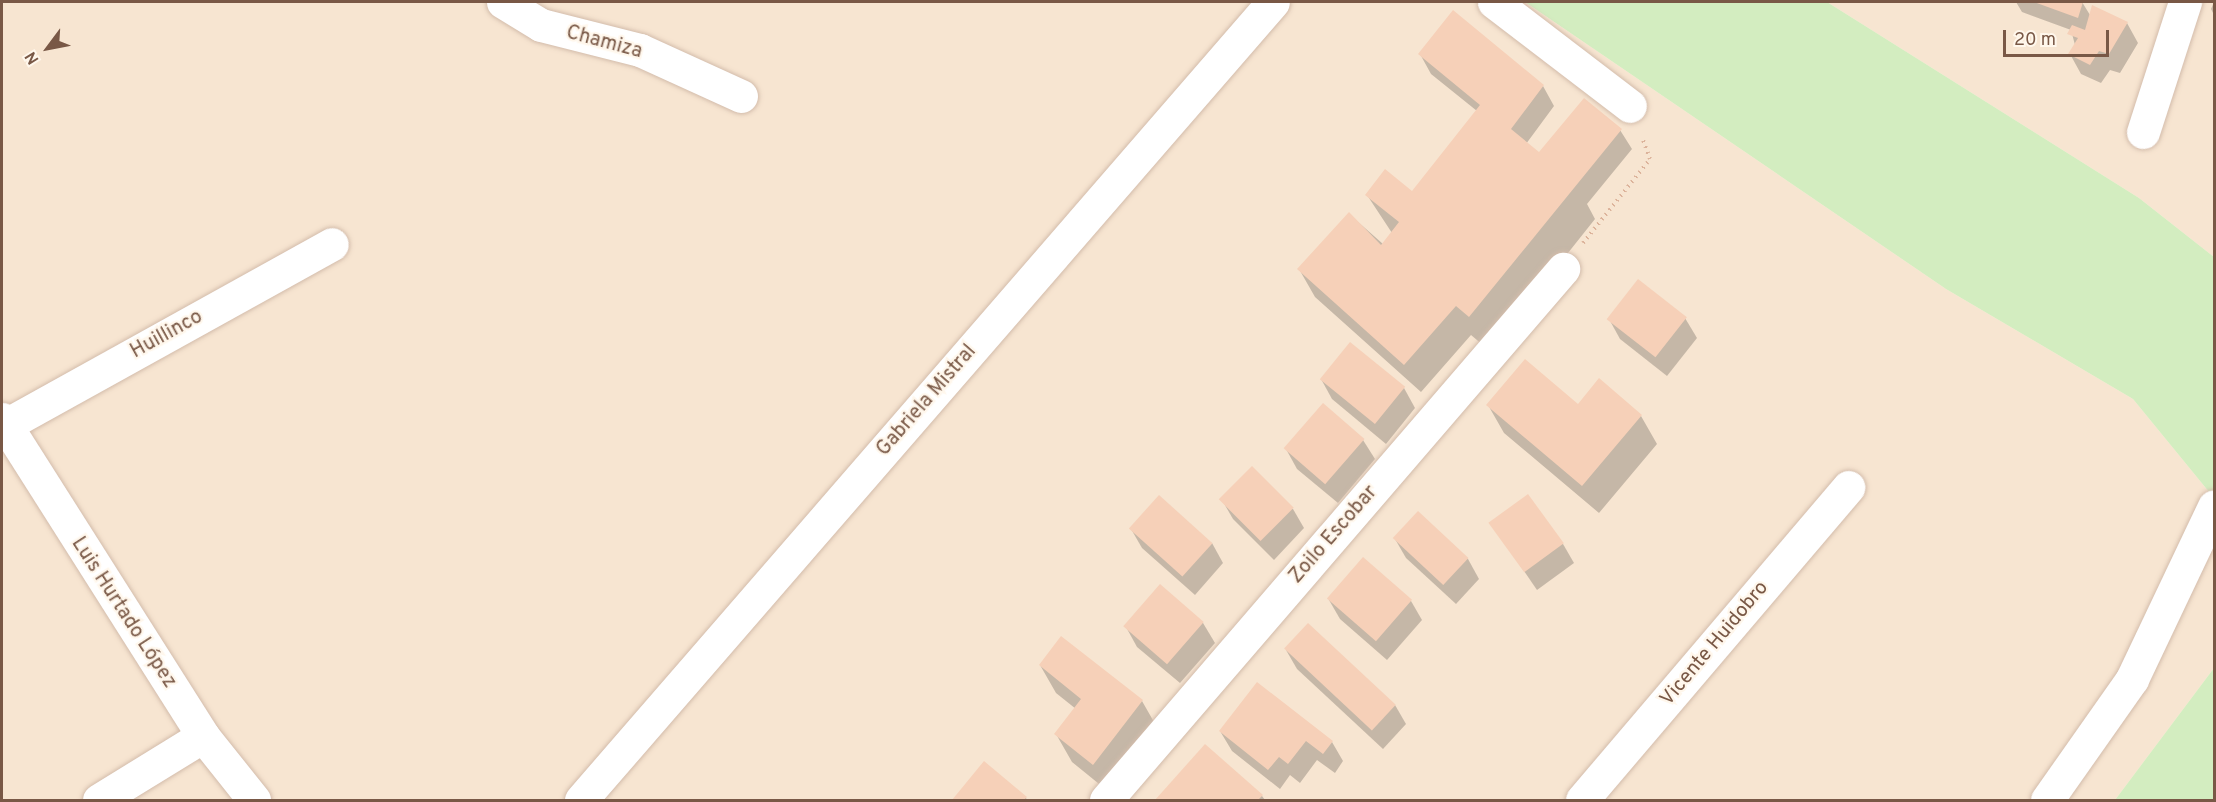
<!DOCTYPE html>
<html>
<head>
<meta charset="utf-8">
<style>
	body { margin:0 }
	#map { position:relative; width:2216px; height:802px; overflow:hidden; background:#fef3e3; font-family:Overpass,sans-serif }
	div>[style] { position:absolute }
	.residential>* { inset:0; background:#f7e5d1 }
	.green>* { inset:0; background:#d3edc0 }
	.shadow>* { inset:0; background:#0003 }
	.building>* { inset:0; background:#f6d0b8; transform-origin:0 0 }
	.path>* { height:4px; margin-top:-2px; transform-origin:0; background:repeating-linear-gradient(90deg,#dcb39b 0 1.5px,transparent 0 6px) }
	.roads { filter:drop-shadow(0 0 2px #d3bcab) drop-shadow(0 0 2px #d3bcab) }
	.minor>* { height:33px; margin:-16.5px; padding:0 16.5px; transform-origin:16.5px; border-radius:16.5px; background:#fff }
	span { translate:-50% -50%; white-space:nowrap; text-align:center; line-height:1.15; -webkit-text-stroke:4.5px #fff7ec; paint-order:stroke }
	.street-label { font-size:20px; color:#795846 }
	.frame { position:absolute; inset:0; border:3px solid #795846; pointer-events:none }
	.north { position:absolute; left:18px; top:18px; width:60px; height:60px; -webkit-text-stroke:4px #fff7ec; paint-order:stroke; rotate:238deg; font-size:16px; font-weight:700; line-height:24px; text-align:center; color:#795846 }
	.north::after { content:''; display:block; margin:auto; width:21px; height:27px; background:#795846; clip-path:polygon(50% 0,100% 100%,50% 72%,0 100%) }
	.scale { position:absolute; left:2003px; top:30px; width:106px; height:27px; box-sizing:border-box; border:3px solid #795846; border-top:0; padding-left:8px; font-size:18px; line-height:21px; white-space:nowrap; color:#795846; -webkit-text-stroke:4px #fff7ec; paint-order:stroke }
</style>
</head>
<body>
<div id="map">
	<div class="residential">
		<i style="clip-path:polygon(2px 2px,1525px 2px,1946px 289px,2133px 399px,2214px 498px,2214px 668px,2115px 800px,2px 800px)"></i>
		<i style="clip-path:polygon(1827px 2px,2214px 2px,2214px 257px,2139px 198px)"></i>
	</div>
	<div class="green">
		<i style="clip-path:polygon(1525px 2px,1827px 2px,2139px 198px,2214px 257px,2214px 498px,2133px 399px,1946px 289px)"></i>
		<i style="clip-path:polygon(2214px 668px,2214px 799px,2115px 800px)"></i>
	</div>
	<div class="shadow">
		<i style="clip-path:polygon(2016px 2px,2082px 2px,2090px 15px,2127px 23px,2138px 43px,2120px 73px,2110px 70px,2101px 83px,2081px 74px,2070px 54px,2075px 45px,2071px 30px,2022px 12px)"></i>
		<i style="clip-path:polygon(2214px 2px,2214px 15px,2211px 9px)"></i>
		<i style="clip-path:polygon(1420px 54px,1543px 86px,1554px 106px,1526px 144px,1545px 159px,1620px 130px,1632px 149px,1587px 204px,1595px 219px,1490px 351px,1471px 335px,1421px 392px,1315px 297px,1299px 269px,1349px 214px,1383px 244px,1392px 233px,1367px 195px,1412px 193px,1477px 111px,1431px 74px)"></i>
		<i style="clip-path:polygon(1685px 318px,1697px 338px,1667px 376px,1620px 339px,1609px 319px)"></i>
		<i style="clip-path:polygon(1321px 379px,1404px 388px,1415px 408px,1386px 444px,1332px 399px)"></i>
		<i style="clip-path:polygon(1599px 380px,1641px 416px,1657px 444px,1599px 513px,1504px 433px,1488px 405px,1578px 406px)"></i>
		<i style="clip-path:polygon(1363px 440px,1375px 459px,1338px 503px,1297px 469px,1286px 449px)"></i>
		<i style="clip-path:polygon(1222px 500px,1293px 509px,1304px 528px,1274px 560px,1233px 519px)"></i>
		<i style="clip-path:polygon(1418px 513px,1468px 559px,1479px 579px,1456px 604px,1406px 558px,1395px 539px)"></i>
		<i style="clip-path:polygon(1491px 523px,1563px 544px,1574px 563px,1537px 590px)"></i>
		<i style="clip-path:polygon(1131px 529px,1212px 543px,1223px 563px,1195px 595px,1142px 548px)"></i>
		<i style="clip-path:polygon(1160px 586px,1203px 623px,1215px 643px,1180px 683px,1137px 647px,1126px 627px)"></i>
		<i style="clip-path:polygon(1329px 600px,1411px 601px,1422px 620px,1387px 660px,1340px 619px)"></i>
		<i style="clip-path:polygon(1286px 650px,1395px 705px,1406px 724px,1383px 749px,1297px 669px)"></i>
		<i style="clip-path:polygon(1040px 665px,1142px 701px,1158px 729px,1109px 792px,1072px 762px,1056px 734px,1076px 709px,1056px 693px)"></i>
		<i style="clip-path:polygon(1220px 731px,1332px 742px,1343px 761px,1335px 773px,1317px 760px,1300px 783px,1290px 775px,1280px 789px,1232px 751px)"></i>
		<i style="clip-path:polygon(1205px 746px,1262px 796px,1265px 800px,1157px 800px)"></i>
		<i style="clip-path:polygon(984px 763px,1026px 798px,1027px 800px,954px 800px)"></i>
	</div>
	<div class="building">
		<i style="clip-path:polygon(2034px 2px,2083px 2px,2078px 18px)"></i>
		<i style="clip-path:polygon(2092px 5px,2128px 22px,2109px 54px,2099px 51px,2090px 65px,2068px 54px,2078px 38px,2067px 34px,2072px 25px,2085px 30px)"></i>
		<i style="clip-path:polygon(1453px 10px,1544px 85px,1511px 129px,1539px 152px,1584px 98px,1622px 129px,1469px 317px,1456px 306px,1404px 365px,1297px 269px,1349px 212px,1381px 245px,1399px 222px,1365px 195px,1385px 169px,1412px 191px,1480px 105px,1418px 54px)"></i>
		<i style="left:1638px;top:279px;width:62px;height:51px;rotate:38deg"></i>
		<i style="left:1350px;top:342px;width:71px;height:48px;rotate:39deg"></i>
		<i style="clip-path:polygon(1525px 359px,1578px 404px,1599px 378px,1642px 415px,1582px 486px,1486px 405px)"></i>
		<i style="left:1323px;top:403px;width:55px;height:60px;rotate:41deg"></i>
		<i style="left:1252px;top:466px;width:59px;height:47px;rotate:45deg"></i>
		<i style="left:1528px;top:494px;width:61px;height:49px;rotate:54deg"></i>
		<i style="left:1159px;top:495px;width:72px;height:45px;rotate:42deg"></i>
		<i style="left:1418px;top:511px;width:69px;height:37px;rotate:43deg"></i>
		<i style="left:1363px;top:557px;width:65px;height:55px;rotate:41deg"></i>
		<i style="left:1160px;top:584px;width:58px;height:56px;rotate:41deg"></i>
		<i style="left:1308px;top:623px;width:120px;height:35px;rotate:43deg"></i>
		<i style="clip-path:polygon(1061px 636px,1143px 700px,1093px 765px,1054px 734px,1081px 699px,1039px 665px)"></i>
		<i style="clip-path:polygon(1257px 682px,1333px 741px,1323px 754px,1306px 741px,1288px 764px,1279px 757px,1268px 770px,1219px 731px)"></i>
		<i style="clip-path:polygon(1205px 744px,1263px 795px,1258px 800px,1155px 800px)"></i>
		<i style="clip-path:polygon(984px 761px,1027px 797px,1024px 800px,952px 800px)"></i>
	</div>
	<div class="path">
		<i style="left:1583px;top:243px;width:107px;rotate:-51.4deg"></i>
		<i style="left:1650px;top:159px;width:23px;rotate:-110deg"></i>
	</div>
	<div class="roads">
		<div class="minor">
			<i style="left:503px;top:2px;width:44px;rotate:31.2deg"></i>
			<i style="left:541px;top:25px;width:102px;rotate:14.2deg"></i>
			<i style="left:640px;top:50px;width:111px;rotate:24.5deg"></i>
			<i style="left:1494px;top:2px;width:171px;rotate:37.4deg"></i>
			<i style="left:2143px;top:132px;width:137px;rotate:-72.1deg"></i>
			<i style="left:2px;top:419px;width:375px;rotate:57.6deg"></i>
			<i style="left:203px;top:736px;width:82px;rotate:51.4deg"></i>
			<i style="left:2px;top:427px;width:377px;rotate:-29deg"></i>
			<i style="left:99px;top:800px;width:122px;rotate:-31.6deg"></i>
			<i style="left:581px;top:800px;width:1056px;rotate:-49.07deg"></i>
			<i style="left:1106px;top:800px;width:701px;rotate:-49.28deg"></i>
			<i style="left:1582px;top:800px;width:411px;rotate:-49.6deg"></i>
			<i style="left:2047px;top:800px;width:148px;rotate:-54.9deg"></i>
			<i style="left:2132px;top:679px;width:191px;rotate:-64.6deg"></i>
		</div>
	</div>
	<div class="street-label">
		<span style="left:604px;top:43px;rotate:15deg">Chamiza</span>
		<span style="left:167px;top:335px;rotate:-29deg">Huillinco</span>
		<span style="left:927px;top:401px;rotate:-49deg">Gabriela Mistral</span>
		<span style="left:1334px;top:535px;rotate:-49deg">Zoilo Escobar</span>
		<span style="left:123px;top:613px;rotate:57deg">Luis Hurtado López</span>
		<span style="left:1715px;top:644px;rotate:-50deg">Vicente Huidobro</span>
	</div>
	<div class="frame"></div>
	<div class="north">N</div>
	<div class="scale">20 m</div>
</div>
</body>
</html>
